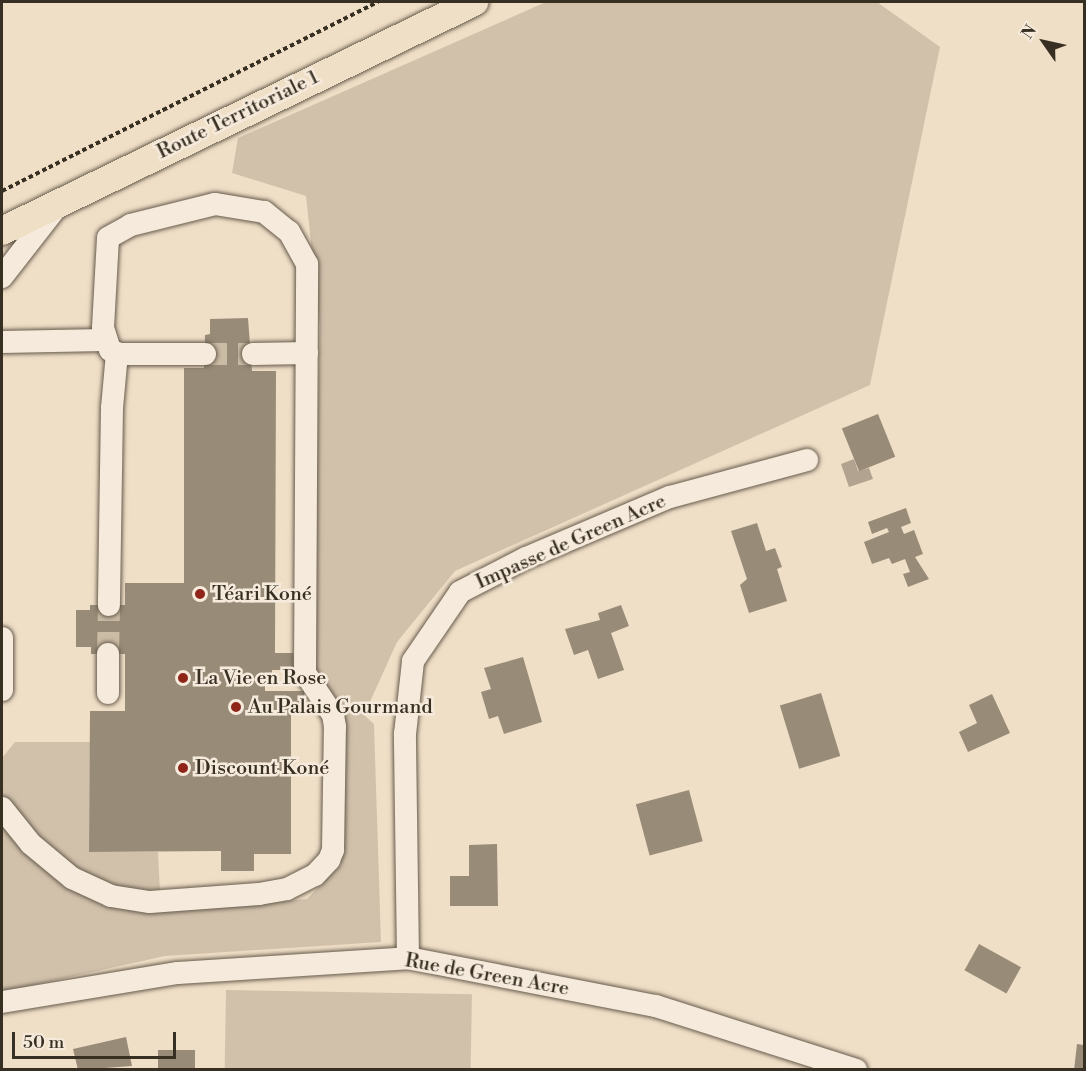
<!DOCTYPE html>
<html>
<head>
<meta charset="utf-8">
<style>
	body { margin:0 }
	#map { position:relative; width:1086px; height:1071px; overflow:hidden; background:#f0dfc7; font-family:"Libre Bodoni",serif }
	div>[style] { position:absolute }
	.green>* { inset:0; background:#d1c1ab; transform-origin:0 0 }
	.water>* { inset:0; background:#b1a38f }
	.building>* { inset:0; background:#988b78; transform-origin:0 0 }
	.minor-tunnel>* { height:22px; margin-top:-11px; transform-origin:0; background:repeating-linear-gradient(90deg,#cbbca6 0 22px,transparent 0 33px) }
	.path>* { height:4px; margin-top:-2px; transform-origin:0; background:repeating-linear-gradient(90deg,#382f23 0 4.5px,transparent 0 7.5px) }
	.roads { filter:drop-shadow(0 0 2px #665b4c) drop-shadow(0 0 2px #665b4c) }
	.minor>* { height:22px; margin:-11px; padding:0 11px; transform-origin:11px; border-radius:11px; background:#f5eadb }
	.major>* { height:28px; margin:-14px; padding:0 14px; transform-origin:14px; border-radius:14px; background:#f0dfc7 }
	.dots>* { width:16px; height:16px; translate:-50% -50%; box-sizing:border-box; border:3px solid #f5eadb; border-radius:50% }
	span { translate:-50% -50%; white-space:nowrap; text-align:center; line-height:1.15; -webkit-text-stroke:5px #f5eadb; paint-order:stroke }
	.street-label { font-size:20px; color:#382f23 }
	.poi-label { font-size:20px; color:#382f23 }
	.left { translate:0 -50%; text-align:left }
	.frame { position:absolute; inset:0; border:3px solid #382f23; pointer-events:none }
	.north { position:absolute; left:1014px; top:12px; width:60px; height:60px; -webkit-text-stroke:4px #f5eadb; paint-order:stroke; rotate:304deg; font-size:16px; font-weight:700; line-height:24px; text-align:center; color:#382f23 }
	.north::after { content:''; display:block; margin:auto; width:21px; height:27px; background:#382f23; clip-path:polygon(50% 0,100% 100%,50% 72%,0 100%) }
	.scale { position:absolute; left:12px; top:1032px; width:164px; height:27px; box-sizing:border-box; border:3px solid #382f23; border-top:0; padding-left:8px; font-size:18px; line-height:21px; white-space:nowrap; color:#382f23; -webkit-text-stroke:4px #f5eadb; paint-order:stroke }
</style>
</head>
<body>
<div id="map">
	<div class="green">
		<i style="clip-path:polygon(546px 2px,877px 2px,940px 47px,870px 385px,455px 571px,397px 642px,364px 715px,374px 724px,381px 942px,165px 956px,2px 992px,2px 758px,15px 742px,90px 742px,89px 852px,158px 852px,161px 912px,307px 899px,341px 864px,340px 715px,312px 673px,320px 326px,306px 196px,232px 173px,238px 138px)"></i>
		<i style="left:226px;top:990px;width:246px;height:79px;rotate:1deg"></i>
	</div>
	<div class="water">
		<i style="clip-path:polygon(854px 459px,858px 471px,869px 468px,873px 479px,849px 487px,841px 464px)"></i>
	</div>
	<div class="building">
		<i style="clip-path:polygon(248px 318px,252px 371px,276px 371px,275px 653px,293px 653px,294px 670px,272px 670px,272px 675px,265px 675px,265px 691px,304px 691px,304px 709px,291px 709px,291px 854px,254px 854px,254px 871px,221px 871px,221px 851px,89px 852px,90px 711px,125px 711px,125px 654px,91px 654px,91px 647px,76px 647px,76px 610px,90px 610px,90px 605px,125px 605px,125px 583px,184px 583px,184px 368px,204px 368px,205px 335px,210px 334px,210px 319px)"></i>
		<i style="left:878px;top:414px;width:46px;height:39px;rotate:68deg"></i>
		<i style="clip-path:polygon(906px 508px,911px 523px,901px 527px,904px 534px,914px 530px,923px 554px,915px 557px,929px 579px,908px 587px,903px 574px,910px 572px,905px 559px,892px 564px,889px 558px,872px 564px,864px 542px,889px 532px,887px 528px,872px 534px,868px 522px)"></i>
		<i style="clip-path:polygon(757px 523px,766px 551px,775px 548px,782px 567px,777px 569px,787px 601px,749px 613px,740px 585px,747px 579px,731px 531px)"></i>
		<i style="clip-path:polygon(621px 605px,629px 626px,611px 633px,624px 670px,598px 679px,588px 650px,574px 655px,565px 629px,600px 620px,598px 613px)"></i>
		<i style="clip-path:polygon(523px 657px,542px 722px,504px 734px,498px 716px,489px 719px,481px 692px,491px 689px,484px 668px)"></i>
		<i style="left:821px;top:693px;width:66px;height:43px;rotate:73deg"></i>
		<i style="clip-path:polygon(992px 694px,1010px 733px,968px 752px,959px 732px,977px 723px,969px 705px)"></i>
		<i style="left:689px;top:790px;width:53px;height:55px;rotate:75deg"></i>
		<i style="clip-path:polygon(497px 844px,498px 906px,450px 906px,450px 876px,469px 876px,469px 845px)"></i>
		<i style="left:979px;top:944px;width:48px;height:30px;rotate:29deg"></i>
		<i style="clip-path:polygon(126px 1037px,132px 1066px,78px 1070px,73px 1049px)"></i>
		<i style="clip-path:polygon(1077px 1044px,1084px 1045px,1084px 1070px,1074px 1070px)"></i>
		<i style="left:195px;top:1050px;width:20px;height:37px;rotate:90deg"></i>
	</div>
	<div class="minor-tunnel">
		<i style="left:205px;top:354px;width:48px"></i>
		<i style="left:108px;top:654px;width:49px;rotate:-88.8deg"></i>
	</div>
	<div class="path">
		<i style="left:2px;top:191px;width:421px;rotate:-26.7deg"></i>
	</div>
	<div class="roads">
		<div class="minor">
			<i style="left:2px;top:277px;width:91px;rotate:-52.1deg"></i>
			<i style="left:2px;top:342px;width:103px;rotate:-1.1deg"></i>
			<i style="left:116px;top:354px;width:89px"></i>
			<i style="left:253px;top:354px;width:54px;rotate:-1.1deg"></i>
			<i style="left:2px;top:638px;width:52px;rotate:90deg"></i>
			<i style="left:108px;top:693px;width:39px;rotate:-90deg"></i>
			<i style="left:2px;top:808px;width:46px;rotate:51.1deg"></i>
			<i style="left:31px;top:844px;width:53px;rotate:39.7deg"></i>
			<i style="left:72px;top:878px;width:43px;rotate:24.8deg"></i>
			<i style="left:111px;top:896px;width:39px;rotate:9deg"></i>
			<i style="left:150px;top:902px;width:109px;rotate:-4.2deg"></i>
			<i style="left:259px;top:894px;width:28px;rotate:-10deg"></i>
			<i style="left:287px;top:889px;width:31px;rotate:-27deg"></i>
			<i style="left:315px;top:875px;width:21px;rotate:-47deg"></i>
			<i style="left:329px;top:860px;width:11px;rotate:-68deg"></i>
			<i style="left:333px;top:850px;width:123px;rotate:-89.1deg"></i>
			<i style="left:335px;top:727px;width:12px;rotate:-99deg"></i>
			<i style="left:333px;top:715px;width:50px;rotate:-123.7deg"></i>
			<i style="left:305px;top:673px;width:409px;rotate:-89.7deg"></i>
			<i style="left:307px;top:264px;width:37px;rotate:-119deg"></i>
			<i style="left:289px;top:232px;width:32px;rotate:-141deg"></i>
			<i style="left:264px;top:212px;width:50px;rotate:-170.7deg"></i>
			<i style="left:215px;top:204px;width:87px;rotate:166deg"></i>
			<i style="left:131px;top:225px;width:26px;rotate:151deg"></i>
			<i style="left:108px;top:238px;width:90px;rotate:93.2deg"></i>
			<i style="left:103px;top:328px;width:23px;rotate:72deg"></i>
			<i style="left:110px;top:350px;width:8px;rotate:23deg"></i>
			<i style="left:117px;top:353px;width:55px;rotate:95.2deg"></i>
			<i style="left:112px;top:408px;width:197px;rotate:90.9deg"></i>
			<i style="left:408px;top:958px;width:224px;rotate:-90.8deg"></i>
			<i style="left:405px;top:734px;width:73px;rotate:-83.7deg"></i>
			<i style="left:413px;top:661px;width:83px;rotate:-55.7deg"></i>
			<i style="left:460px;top:592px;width:74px;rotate:-27.3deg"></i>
			<i style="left:526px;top:558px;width:156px;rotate:-23deg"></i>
			<i style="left:670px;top:497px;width:142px;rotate:-15.1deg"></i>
			<i style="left:2px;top:1002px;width:178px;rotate:-9.4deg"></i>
			<i style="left:178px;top:973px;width:230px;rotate:-3.7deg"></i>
			<i style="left:408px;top:958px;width:253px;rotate:11deg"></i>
			<i style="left:656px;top:1006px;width:210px;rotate:17.7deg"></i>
		</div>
		<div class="major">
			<i style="left:2px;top:231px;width:525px;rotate:-25.88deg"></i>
		</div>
	</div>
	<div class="dots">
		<i style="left:200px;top:594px;background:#8f2418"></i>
		<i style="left:183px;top:678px;background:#8f2418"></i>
		<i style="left:236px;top:707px;background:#8f2418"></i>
		<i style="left:183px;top:768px;background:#8f2418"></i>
	</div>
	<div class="street-label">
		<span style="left:238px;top:115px;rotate:-26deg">Route Territoriale 1</span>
		<span style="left:571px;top:542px;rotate:-24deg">Impasse de Green Acre</span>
		<span style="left:487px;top:975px;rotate:10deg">Rue de Green Acre</span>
	</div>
	<div class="poi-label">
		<span class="left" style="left:212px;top:594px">Téari Koné</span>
		<span class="left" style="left:195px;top:678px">La Vie en Rose</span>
		<span class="left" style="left:248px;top:707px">Au Palais Gourmand</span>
		<span class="left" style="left:195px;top:768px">Discount Koné</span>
	</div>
	<div class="frame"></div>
	<div class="north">N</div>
	<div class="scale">50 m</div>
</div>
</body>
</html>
